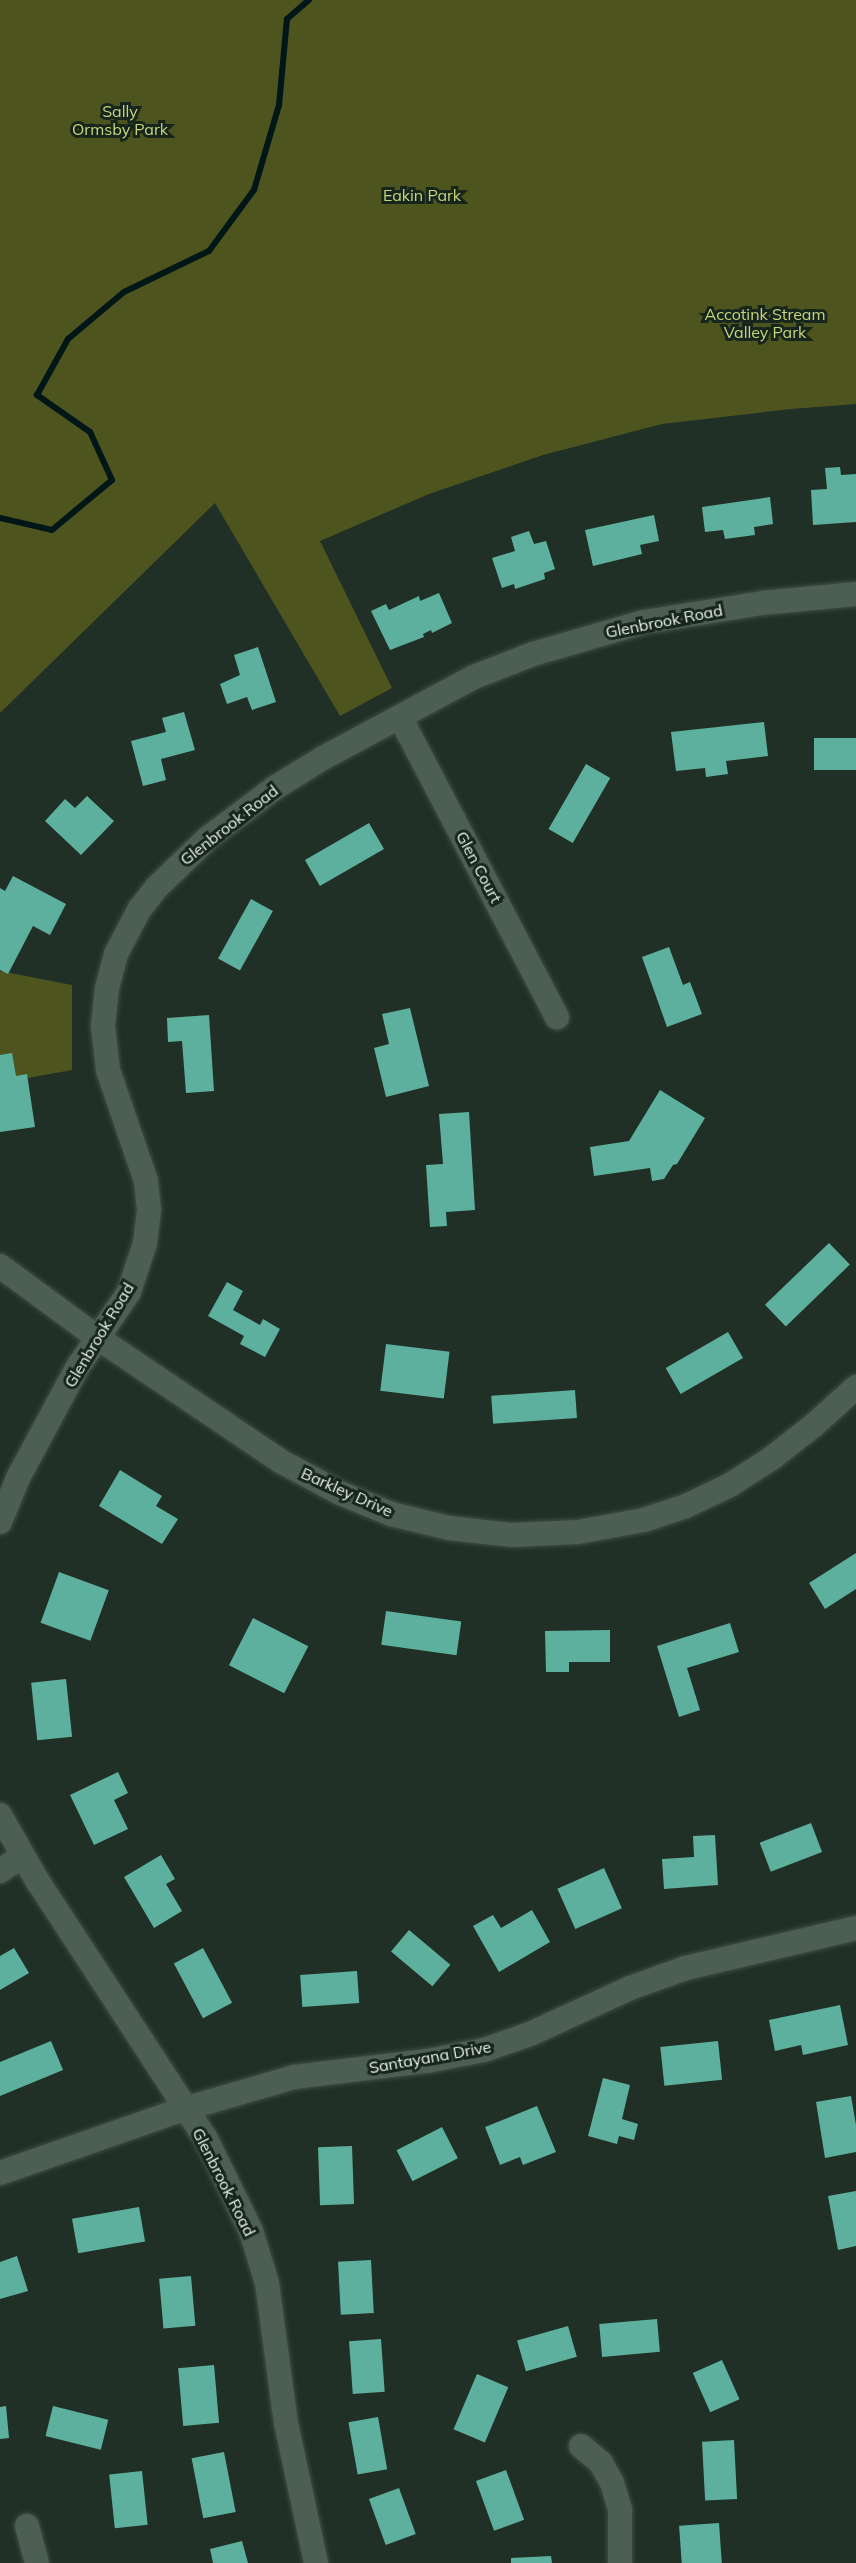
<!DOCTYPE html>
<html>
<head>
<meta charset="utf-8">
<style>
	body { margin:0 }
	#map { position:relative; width:856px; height:2563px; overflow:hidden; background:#213027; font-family:Mulish,sans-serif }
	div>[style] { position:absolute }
	.green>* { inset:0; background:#4d541e }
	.stream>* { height:6px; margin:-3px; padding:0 3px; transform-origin:3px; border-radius:3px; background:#001617 }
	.building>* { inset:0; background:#5eb09e; transform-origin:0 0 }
	.roads { filter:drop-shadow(0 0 2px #3f4c45) drop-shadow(0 0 2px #3f4c45) }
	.minor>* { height:24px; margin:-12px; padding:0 12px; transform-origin:12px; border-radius:12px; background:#4d5e53 }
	span { translate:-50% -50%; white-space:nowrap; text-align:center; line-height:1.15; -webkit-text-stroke:6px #17261d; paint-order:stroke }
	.park-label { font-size:16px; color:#c7d57b }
	.street-label { font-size:16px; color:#e8f1eb }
</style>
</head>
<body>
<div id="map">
	<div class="green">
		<i style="clip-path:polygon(0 0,856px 0,856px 404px,791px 409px,662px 424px,543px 455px,429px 494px,320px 541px,392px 688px,340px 716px,215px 503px,0 713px)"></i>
		<i style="clip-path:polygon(0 971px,72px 985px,72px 1070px,0 1083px)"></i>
	</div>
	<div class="stream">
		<i style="left:0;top:518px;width:53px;rotate:13deg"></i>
		<i style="left:52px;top:530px;width:78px;rotate:-39.8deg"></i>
		<i style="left:112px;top:480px;width:53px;rotate:-114.6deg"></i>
		<i style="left:90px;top:432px;width:65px;rotate:-145.1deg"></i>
		<i style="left:37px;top:395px;width:64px;rotate:-61deg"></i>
		<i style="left:68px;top:339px;width:73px;rotate:-40deg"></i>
		<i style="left:124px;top:292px;width:94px;rotate:-25.8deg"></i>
		<i style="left:209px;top:251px;width:76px;rotate:-53.6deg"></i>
		<i style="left:254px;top:190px;width:89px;rotate:-73.6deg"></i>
		<i style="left:279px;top:105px;width:86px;rotate:-84.7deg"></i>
		<i style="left:287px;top:19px;width:29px;rotate:-41deg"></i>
	</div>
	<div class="building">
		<i style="clip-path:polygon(840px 467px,841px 475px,856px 474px,856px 522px,813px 525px,811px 490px,827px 489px,825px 468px)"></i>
		<i style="clip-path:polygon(770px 497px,773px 524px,754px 527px,755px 535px,725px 539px,723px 530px,705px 532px,702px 507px)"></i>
		<i style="clip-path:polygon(654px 515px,659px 541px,640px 545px,642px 554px,593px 566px,585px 530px)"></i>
		<i style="clip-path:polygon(529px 531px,534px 544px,546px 541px,555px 569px,544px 573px,545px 579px,515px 589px,514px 584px,502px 588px,492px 558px,515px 551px,511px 537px)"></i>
		<i style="clip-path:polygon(439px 593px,452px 623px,432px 633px,431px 630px,423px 634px,424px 637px,390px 650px,371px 611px,386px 604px,389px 610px,419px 596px,420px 601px)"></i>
		<i style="clip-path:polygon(258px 647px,276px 702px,252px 710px,247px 697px,227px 704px,220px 684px,240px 675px,234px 655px)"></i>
		<i style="clip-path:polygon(184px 712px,195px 750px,161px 759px,166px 780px,143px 786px,131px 741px,166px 732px,162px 718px)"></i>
		<i style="clip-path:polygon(764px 722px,768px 756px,726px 761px,728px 774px,706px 777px,705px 768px,676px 771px,671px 732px)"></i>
		<i style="left:856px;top:738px;width:32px;height:42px;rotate:90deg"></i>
		<i style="left:586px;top:764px;width:28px;height:75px;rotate:30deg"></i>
		<i style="clip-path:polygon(87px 796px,114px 821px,81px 855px,45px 821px,65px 799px,75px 808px)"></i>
		<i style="left:369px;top:823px;width:30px;height:74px;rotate:60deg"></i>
		<i style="clip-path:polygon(13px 876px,66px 904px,50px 935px,33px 926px,8px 974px,0 970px,0 888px,5px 891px)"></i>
		<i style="left:251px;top:899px;width:25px;height:68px;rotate:29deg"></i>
		<i style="clip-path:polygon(669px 947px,683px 985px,690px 982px,702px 1014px,667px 1027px,642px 957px)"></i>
		<i style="clip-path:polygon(410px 1008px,429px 1086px,386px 1097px,374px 1048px,389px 1044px,382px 1014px)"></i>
		<i style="clip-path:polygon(209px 1015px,214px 1091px,186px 1093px,182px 1041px,168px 1042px,167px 1018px)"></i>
		<i style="clip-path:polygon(12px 1053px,16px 1076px,27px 1074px,35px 1127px,0 1132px,0 1055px)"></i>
		<i style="clip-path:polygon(660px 1090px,705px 1118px,677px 1164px,673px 1165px,664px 1179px,652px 1181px,650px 1168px,594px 1176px,590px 1147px,629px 1141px)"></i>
		<i style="clip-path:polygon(469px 1112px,475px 1210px,446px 1212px,447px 1226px,430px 1227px,426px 1165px,443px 1164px,439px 1114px)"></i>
		<i style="left:829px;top:1243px;width:30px;height:89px;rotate:46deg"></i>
		<i style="clip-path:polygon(227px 1282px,243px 1291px,233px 1310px,260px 1325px,263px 1319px,280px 1329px,265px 1357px,240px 1344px,244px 1336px,208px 1316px)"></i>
		<i style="left:728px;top:1332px;width:30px;height:72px;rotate:60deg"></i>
		<i style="left:386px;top:1344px;width:64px;height:47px;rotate:7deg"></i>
		<i style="left:575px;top:1390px;width:28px;height:84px;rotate:86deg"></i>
		<i style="clip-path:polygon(120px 1470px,162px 1496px,156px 1506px,178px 1519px,162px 1544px,99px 1506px)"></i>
		<i style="clip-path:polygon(856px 1553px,856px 1589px,825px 1609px,809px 1583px)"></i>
		<i style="left:59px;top:1572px;width:53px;height:54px;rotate:20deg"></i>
		<i style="left:386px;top:1611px;width:76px;height:34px;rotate:8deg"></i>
		<i style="left:253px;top:1618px;width:62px;height:53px;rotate:27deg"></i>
		<i style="clip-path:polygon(730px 1623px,739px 1652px,687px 1668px,700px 1710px,679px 1717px,657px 1646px)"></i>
		<i style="clip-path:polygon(610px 1630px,610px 1662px,569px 1662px,569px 1672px,546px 1672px,545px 1631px)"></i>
		<i style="left:66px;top:1679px;width:58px;height:35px;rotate:84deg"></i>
		<i style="clip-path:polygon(118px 1772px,128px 1793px,114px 1800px,128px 1829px,94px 1845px,70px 1795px)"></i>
		<i style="left:811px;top:1823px;width:31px;height:55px;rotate:69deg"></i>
		<i style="clip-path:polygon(715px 1835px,718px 1885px,664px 1889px,662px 1859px,694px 1857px,693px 1836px)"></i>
		<i style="clip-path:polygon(161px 1855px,175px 1879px,166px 1884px,182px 1911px,154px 1928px,124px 1877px)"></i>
		<i style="left:604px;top:1868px;width:44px;height:51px;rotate:66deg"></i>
		<i style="clip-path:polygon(532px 1910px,550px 1942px,499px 1972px,473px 1926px,493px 1915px,501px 1928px)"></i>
		<i style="left:409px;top:1930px;width:54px;height:28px;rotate:40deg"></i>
		<i style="clip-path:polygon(14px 1948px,29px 1973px,0 1990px,0 1956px)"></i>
		<i style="left:203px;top:1948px;width:62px;height:33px;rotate:62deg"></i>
		<i style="left:357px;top:1971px;width:32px;height:57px;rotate:86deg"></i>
		<i style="clip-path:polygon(840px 2005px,848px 2045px,803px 2055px,801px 2045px,775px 2051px,769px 2020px)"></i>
		<i style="clip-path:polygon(51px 2041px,63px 2070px,0 2096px,0 2062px)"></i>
		<i style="left:718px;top:2041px;width:39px;height:58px;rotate:84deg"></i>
		<i style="clip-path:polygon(603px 2078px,630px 2085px,622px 2119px,638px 2124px,634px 2140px,619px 2136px,617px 2144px,588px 2136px)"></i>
		<i style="clip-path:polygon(851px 2096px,856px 2125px,856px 2152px,825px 2158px,816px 2102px)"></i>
		<i style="clip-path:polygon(537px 2106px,556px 2152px,523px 2165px,520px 2157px,500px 2165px,485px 2127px)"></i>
		<i style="left:442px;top:2127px;width:35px;height:51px;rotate:63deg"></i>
		<i style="left:352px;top:2146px;width:58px;height:34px;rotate:88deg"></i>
		<i style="clip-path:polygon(856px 2191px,856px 2246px,838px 2250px,828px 2196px)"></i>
		<i style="left:139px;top:2207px;width:35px;height:68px;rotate:80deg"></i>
		<i style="clip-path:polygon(17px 2256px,28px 2291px,0 2299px,0 2262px)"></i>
		<i style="left:371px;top:2260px;width:53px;height:33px;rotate:87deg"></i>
		<i style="left:191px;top:2276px;width:50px;height:32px;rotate:85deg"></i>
		<i style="left:657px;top:2319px;width:33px;height:58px;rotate:85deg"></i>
		<i style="left:568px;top:2326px;width:32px;height:53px;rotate:74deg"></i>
		<i style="left:381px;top:2339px;width:53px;height:32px;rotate:86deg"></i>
		<i style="left:722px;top:2360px;width:43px;height:32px;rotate:66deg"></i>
		<i style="left:214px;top:2365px;width:58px;height:36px;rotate:85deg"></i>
		<i style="left:477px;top:2374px;width:34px;height:60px;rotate:23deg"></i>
		<i style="clip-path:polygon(6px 2406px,9px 2438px,0 2439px,0 2407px)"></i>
		<i style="left:53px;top:2406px;width:57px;height:31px;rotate:14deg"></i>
		<i style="left:378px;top:2417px;width:53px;height:30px;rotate:80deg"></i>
		<i style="left:734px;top:2440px;width:59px;height:32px;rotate:87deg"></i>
		<i style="left:224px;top:2452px;width:61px;height:33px;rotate:79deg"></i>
		<i style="left:506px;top:2470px;width:53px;height:32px;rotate:70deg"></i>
		<i style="left:142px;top:2471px;width:54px;height:33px;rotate:84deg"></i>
		<i style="left:399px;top:2488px;width:49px;height:32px;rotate:70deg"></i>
		<i style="left:719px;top:2523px;width:40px;height:40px;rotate:86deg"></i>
		<i style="clip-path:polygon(242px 2541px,248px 2563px,213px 2563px,210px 2549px)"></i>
		<i style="clip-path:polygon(551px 2556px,552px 2563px,511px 2563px,511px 2558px)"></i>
	</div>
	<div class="roads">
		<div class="minor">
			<i style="left:400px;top:717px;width:339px;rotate:62.4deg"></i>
			<i style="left:0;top:1266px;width:122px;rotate:36.3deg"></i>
			<i style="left:98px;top:1338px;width:222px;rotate:34deg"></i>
			<i style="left:282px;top:1462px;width:66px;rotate:28.1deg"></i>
			<i style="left:340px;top:1493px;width:55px;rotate:22.4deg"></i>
			<i style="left:391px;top:1514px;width:60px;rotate:13.6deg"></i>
			<i style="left:449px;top:1528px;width:62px;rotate:6.4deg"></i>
			<i style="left:511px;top:1535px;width:67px;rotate:-2.6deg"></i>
			<i style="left:578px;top:1532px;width:67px;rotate:-10.3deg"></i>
			<i style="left:644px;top:1520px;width:44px;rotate:-18.4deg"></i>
			<i style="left:686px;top:1506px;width:49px;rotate:-25.5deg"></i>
			<i style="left:730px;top:1485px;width:50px;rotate:-32.7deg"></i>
			<i style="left:772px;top:1458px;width:53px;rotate:-38.2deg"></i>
			<i style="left:814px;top:1425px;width:57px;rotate:-42.1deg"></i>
			<i style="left:0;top:1522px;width:48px;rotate:-67.8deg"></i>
			<i style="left:18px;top:1478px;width:125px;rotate:-61.8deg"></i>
			<i style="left:77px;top:1368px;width:92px;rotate:-55.6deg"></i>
			<i style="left:129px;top:1292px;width:52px;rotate:-71.9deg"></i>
			<i style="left:145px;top:1243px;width:33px;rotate:-83deg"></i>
			<i style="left:149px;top:1210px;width:29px;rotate:-96deg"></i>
			<i style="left:146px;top:1181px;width:117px;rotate:-108.9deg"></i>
			<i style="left:108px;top:1070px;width:44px;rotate:-96.5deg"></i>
			<i style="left:103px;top:1026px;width:38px;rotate:-84deg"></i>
			<i style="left:107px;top:988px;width:35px;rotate:-75deg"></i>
			<i style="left:116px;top:954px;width:50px;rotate:-62.4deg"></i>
			<i style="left:139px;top:910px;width:29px;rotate:-52deg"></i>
			<i style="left:157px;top:887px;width:71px;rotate:-43.9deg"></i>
			<i style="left:208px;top:838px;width:85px;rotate:-36.9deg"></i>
			<i style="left:276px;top:787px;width:55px;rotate:-31.7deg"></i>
			<i style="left:323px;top:758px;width:171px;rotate:-28.2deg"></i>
			<i style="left:474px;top:677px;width:63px;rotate:-21.3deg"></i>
			<i style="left:533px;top:654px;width:116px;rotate:-16.1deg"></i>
			<i style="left:644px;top:622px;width:120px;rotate:-9.1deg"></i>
			<i style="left:762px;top:603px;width:94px;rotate:-5.5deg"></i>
			<i style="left:0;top:1815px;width:75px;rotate:60.4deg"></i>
			<i style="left:37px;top:1880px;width:309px;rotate:56.9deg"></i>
			<i style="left:206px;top:2139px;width:102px;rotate:63.9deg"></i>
			<i style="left:251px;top:2231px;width:54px;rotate:72.9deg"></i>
			<i style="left:267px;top:2283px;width:141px;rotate:82.3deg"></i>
			<i style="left:286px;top:2423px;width:143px;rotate:77.9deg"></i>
			<i style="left:0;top:1871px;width:27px;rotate:-33deg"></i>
			<i style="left:0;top:2173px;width:195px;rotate:-19.2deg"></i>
			<i style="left:184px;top:2109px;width:115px;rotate:-16.2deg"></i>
			<i style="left:294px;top:2077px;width:134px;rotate:-6.9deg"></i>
			<i style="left:427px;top:2061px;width:58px;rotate:-10.9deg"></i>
			<i style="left:484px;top:2050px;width:49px;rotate:-19.2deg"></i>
			<i style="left:530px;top:2034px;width:110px;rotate:-24.7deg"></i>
			<i style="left:630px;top:1988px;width:59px;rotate:-19.7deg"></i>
			<i style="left:686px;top:1968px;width:175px;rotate:-13.2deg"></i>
			<i style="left:581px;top:2446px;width:26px;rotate:40deg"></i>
			<i style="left:601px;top:2463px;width:23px;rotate:61deg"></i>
			<i style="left:612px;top:2483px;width:27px;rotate:73deg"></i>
			<i style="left:620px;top:2509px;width:54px;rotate:90deg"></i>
			<i style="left:27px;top:2526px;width:38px;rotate:75deg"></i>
		</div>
	</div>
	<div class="park-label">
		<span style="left:120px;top:120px">Sally<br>Ormsby Park</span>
		<span style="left:422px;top:195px">Eakin Park</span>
		<span style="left:765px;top:323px">Accotink Stream<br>Valley Park</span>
	</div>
	<div class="street-label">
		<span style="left:664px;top:621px;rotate:-11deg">Glenbrook Road</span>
		<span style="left:229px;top:825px;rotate:-38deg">Glenbrook Road</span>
		<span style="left:479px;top:867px;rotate:62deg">Glen Court</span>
		<span style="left:99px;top:1335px;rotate:-59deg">Glenbrook Road</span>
		<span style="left:347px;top:1492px;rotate:24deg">Barkley Drive</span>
		<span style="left:430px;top:2057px;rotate:-10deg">Santayana Drive</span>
		<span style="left:224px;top:2182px;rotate:63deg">Glenbrook Road</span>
	</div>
</div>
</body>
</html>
